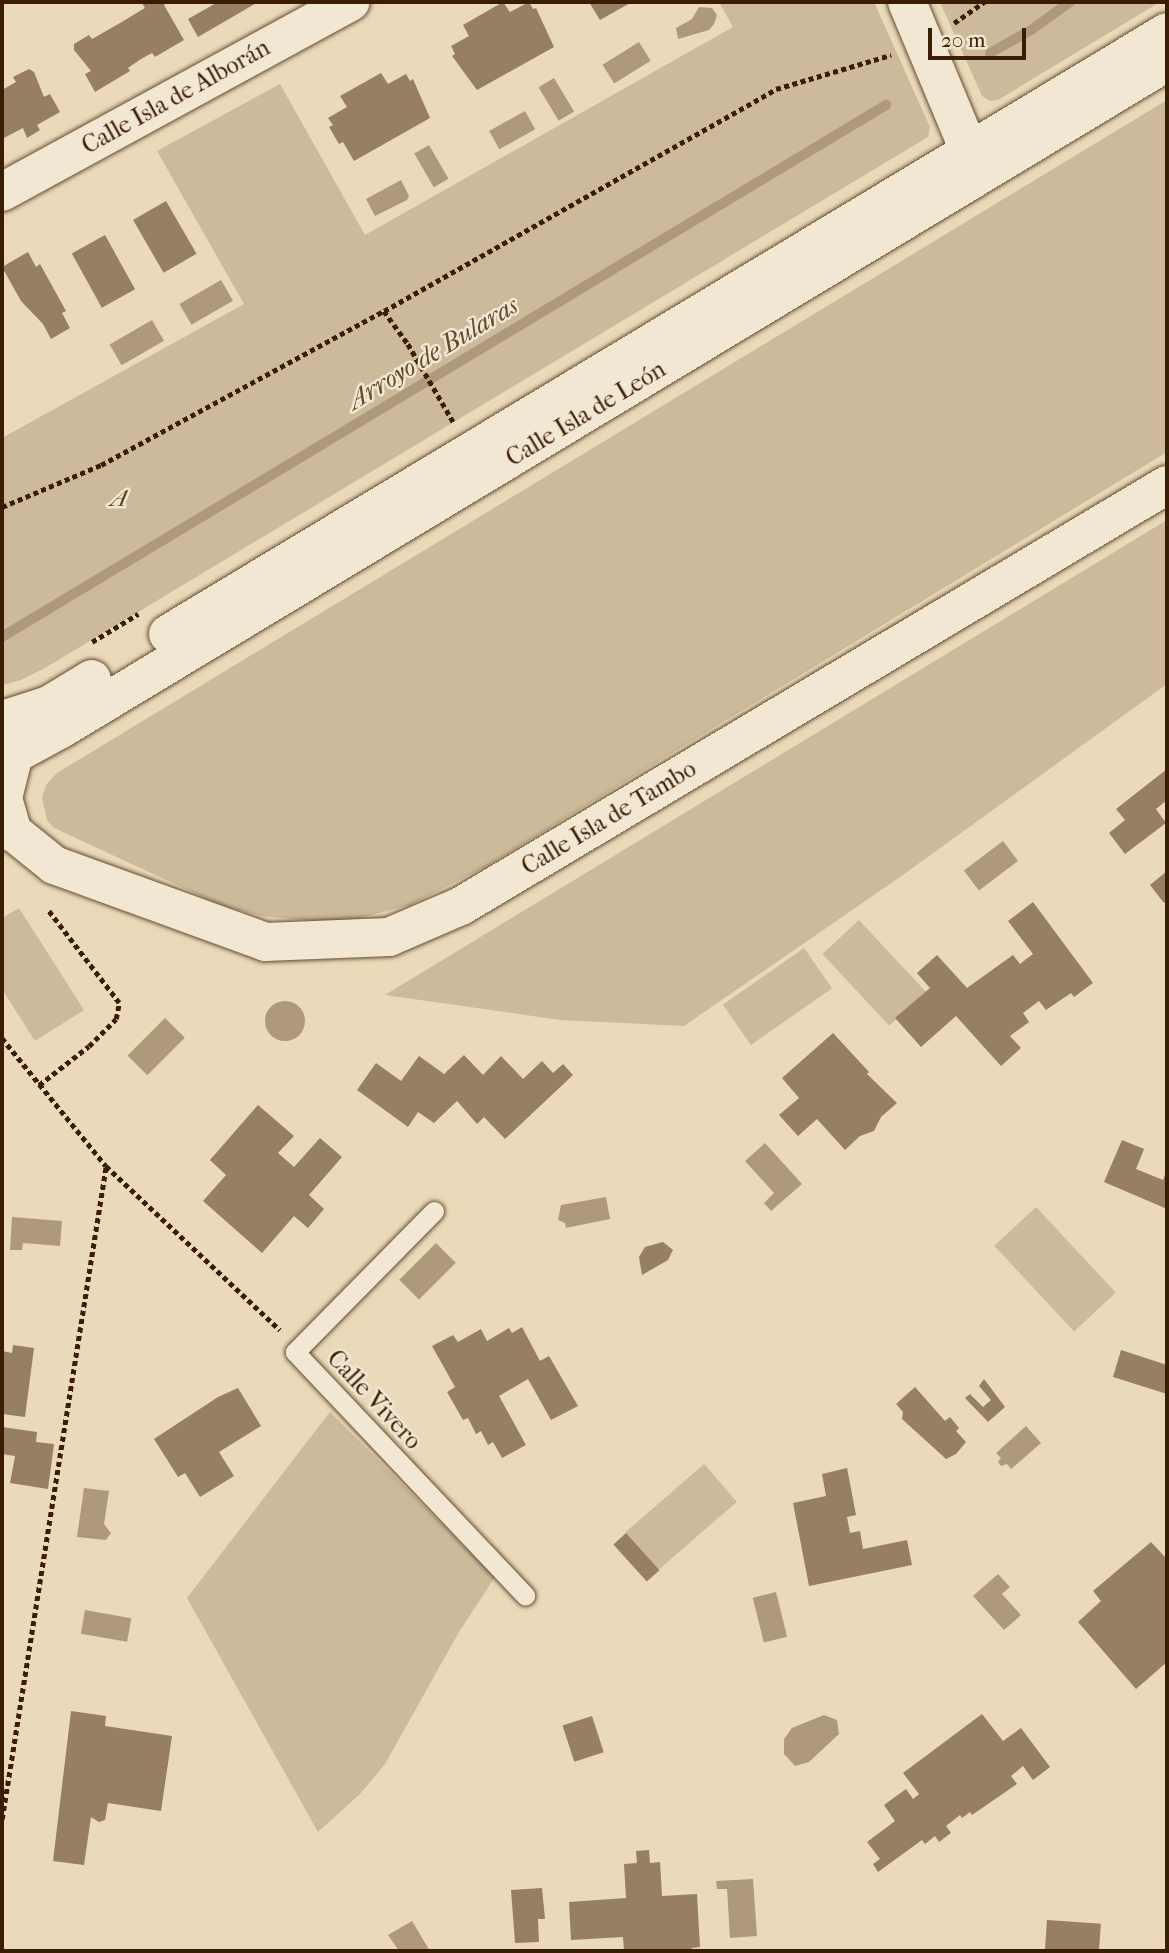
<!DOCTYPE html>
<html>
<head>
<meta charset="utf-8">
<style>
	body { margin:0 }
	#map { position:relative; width:1169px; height:1953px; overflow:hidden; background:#eadab9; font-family:"IM FELL French Canon",serif }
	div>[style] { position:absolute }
	.green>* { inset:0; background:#ccba9a; transform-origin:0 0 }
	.water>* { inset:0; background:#ae9a7b; transform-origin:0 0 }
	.round { border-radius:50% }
	.stream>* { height:10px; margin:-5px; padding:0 5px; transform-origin:5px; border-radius:5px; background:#ae9a7b }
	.building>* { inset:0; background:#967f62; transform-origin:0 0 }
	.path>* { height:4.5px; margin-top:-2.25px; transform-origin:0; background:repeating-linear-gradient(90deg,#3b1d03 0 5px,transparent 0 8.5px) }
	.roads { filter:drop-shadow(0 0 2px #674c30) drop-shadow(0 0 2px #674c30) }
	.lane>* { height:19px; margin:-9.5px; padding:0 9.5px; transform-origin:9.5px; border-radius:9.5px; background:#f1e7d2 }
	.street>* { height:38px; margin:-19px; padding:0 19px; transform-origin:19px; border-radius:19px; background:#f1e7d2 }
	span { translate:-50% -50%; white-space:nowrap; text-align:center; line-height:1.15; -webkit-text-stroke:5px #f1e7d2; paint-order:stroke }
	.street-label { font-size:24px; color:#3b1d03 }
	.park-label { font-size:24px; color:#5f4429; font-style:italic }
	.water-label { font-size:26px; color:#63492d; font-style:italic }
	.frame { position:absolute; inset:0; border:4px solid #3b1d03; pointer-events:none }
	.scale { position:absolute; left:928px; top:28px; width:98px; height:32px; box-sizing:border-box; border:4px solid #3b1d03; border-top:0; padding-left:9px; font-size:21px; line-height:24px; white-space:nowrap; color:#3b1d03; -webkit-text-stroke:5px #f1e7d2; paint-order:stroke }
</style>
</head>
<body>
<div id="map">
	<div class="green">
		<i style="clip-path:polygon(719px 2px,874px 2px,930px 127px,928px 137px,45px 668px,21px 680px,2px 685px,2px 438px,244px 304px,157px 151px,280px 84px,365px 235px,733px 27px)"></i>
		<i style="clip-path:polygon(940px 2px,1160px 2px,998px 100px,990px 101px,982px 96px)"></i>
		<i style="clip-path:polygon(1167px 100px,1167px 452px,485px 867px,410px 905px,360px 918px,322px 922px,261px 916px,218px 904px,54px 828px,47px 820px,42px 798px,46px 785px,57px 773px)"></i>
		<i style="clip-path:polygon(1167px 520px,1167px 684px,900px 877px,684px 1026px,560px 1020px,385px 995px)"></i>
		<i style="clip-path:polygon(19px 908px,84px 1010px,35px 1041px,2px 989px,2px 918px)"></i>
		<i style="left:859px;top:920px;width:98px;height:50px;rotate:47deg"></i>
		<i style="left:804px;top:948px;width:49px;height:99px;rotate:55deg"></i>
		<i style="left:1036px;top:1207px;width:117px;height:57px;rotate:47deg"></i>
		<i style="clip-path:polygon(330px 1412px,495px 1577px,459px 1632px,385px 1764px,360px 1794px,318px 1832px,187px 1598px)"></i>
		<i style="left:704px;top:1464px;width:50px;height:104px;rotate:49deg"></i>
	</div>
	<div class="water">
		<i style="clip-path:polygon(699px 7px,712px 8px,717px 15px,714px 24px,709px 30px,678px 39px,676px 28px,692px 19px)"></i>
		<i style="left:639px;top:42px;width:22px;height:43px;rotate:58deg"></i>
		<i style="left:554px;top:78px;width:39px;height:18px;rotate:59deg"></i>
		<i style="left:525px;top:111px;width:21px;height:41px;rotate:61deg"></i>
		<i style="left:429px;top:145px;width:39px;height:17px;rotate:60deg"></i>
		<i style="clip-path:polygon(401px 180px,409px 196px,407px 200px,375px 216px,366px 199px)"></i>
		<i style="left:221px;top:280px;width:24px;height:48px;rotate:60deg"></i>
		<i style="left:152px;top:320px;width:24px;height:49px;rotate:60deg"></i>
		<i style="left:1003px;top:841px;width:25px;height:49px;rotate:53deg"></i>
		<i class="round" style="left:265px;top:1001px;width:40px;height:40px"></i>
		<i style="left:165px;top:1018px;width:28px;height:53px;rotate:45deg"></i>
		<i style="clip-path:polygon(765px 1143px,802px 1184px,771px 1211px,764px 1203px,774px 1193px,745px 1161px)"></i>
		<i style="clip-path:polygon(606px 1197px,610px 1219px,566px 1228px,565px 1223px,558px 1220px,561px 1205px)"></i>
		<i style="clip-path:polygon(12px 1217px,62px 1221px,60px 1246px,23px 1243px,22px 1250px,10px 1250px)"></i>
		<i style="left:436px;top:1243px;width:28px;height:52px;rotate:45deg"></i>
		<i style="clip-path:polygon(1026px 1426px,1041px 1443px,1011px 1469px,1007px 1464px,1001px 1466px,998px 1462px,1001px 1458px,996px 1453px)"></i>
		<i style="clip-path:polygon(84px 1488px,109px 1491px,104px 1524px,111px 1533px,106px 1540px,77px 1537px)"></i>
		<i style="clip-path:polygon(998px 1574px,1010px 1587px,1002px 1594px,1021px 1615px,1004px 1630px,973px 1596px)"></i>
		<i style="left:776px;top:1592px;width:46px;height:24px;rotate:76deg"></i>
		<i style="left:85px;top:1610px;width:47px;height:24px;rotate:10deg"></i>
		<i style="clip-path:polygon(824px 1715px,837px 1720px,839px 1734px,809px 1762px,795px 1766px,784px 1754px,784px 1739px,792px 1728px)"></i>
		<i style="clip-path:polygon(753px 1879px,757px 1936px,730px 1938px,727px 1889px,717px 1889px,716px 1881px)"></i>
		<i style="clip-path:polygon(412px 1921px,430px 1951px,399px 1951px,388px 1935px)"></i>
	</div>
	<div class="stream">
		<i style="left:990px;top:53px;width:47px;rotate:-29.3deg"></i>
		<i style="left:1031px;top:30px;width:48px;rotate:-35.7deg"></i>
		<i style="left:2px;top:637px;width:1032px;rotate:-31.04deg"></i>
	</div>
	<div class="building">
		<i style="clip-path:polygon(145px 2px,166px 2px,164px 5px,184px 40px,155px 57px,152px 53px,141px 59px,128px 68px,130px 71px,95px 92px,85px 74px,91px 71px,74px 50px,74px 44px,89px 35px,92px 39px,120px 23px,145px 8px,142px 3px)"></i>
		<i style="clip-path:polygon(218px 2px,258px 2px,198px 37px,188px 19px)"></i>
		<i style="clip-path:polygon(503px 2px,510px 12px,529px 2px,533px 9px,536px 8px,554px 47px,477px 90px,452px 56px,455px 54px,451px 46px,469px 36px,463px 25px)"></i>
		<i style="clip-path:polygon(589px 2px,632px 2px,600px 20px)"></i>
		<i style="clip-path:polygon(29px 69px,34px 72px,44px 97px,50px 94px,60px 112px,37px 125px,40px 130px,27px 138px,23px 128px,2px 139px,2px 90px,16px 82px,13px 77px)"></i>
		<i style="clip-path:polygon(381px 73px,388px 84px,406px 74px,410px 81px,413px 79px,430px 118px,354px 161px,343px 142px,339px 144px,329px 127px,333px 125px,328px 118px,347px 107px,340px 96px)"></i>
		<i style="left:166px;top:201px;width:61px;height:38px;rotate:60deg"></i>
		<i style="left:105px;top:235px;width:62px;height:38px;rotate:61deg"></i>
		<i style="clip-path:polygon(28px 252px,36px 267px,40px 264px,66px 311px,62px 313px,70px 328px,51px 339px,43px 324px,21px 301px,2px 267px)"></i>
		<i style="clip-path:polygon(1167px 769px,1167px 800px,1156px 809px,1166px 823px,1125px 854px,1109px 833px,1125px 820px,1116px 809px)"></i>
		<i style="clip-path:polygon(1167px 871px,1167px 900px,1164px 903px,1150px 885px)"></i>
		<i style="clip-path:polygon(1033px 902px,1093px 983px,1074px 997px,1071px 993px,1046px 1010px,1039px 1001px,1023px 1013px,1029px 1022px,1010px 1036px,1021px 1048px,1001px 1066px,956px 1016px,921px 1047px,895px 1018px,930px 988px,917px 973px,937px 955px,967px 988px,1013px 955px,1020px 964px,1033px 954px,1008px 921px)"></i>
		<i style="clip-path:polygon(833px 1033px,869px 1072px,867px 1074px,897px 1103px,881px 1117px,874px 1131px,860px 1136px,845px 1150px,817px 1119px,798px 1136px,779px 1115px,799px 1098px,782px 1078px)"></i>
		<i style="clip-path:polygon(464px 1055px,483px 1075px,501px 1056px,523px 1079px,542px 1061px,553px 1073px,563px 1064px,573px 1075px,505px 1139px,484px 1117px,477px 1124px,457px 1101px,434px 1123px,418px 1112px,408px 1127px,357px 1090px,376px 1063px,401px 1081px,419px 1056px,444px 1074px)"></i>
		<i style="clip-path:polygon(258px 1105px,294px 1136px,278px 1153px,294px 1167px,320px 1138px,342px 1157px,309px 1195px,324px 1209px,308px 1228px,294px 1216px,262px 1253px,203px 1201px,226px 1175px,210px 1160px)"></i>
		<i style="clip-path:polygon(1122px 1140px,1144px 1149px,1136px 1169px,1163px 1180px,1167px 1169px,1167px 1209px,1104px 1182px)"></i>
		<i style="clip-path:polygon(663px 1242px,673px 1250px,668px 1260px,642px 1275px,639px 1257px,645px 1247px)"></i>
		<i style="clip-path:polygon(522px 1327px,540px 1361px,549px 1356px,578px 1406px,551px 1420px,528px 1379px,499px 1396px,526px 1445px,502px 1458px,493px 1442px,488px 1445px,481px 1431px,476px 1434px,468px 1418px,463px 1420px,447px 1392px,455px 1387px,432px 1346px,453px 1335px,458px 1342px,481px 1329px,487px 1341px,509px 1328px,512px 1333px)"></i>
		<i style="clip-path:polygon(13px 1345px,34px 1348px,25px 1417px,2px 1414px,2px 1351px,12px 1353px)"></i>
		<i style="clip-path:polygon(1121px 1350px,1167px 1365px,1167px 1394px,1113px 1377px)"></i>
		<i style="clip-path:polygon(984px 1379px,1005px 1407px,988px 1422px,965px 1398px,970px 1394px,983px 1407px,991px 1400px,979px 1386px)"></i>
		<i style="clip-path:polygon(915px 1387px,945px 1421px,950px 1417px,959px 1428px,956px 1431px,966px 1442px,956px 1454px,946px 1459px,902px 1419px,903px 1412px,896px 1404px)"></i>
		<i style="clip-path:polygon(238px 1388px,261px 1426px,219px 1452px,234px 1476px,200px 1497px,185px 1473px,178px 1477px,154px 1439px,218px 1397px)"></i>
		<i style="clip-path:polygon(2px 1427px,37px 1432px,36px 1442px,54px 1444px,48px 1489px,10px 1483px,15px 1456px,2px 1454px)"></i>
		<i style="clip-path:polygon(847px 1468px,856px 1515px,847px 1517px,850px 1533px,860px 1531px,863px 1549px,907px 1540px,912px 1565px,809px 1586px,793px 1503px,826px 1496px,822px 1474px)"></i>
		<i style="left:626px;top:1533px;width:50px;height:17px;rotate:48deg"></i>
		<i style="clip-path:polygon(1151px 1542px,1165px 1557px,1167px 1555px,1167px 1662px,1136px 1689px,1078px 1622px,1101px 1601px,1093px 1591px)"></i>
		<i style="clip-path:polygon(71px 1711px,106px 1716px,105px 1726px,172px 1736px,161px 1811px,108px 1803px,105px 1820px,99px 1822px,91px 1817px,84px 1865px,53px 1861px)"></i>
		<i style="clip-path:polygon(982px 1714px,1003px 1741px,1021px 1728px,1050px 1767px,1033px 1780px,1023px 1766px,1011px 1776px,1017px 1784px,972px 1815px,970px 1812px,962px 1818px,960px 1815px,946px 1826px,951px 1833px,939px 1842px,935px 1836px,925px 1844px,922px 1840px,878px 1872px,873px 1864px,880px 1859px,867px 1842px,895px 1821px,884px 1805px,906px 1789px,913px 1799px,919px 1794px,903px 1773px)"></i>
		<i style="left:592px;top:1716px;width:38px;height:31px;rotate:72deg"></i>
		<i style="clip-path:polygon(649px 1850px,650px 1863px,660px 1862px,662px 1896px,697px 1894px,700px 1947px,692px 1948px,690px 1951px,624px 1951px,623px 1937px,571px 1940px,569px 1902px,626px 1898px,624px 1864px,637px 1863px,636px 1851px)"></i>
		<i style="clip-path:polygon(542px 1888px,545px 1919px,538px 1919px,539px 1942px,515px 1943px,511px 1890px)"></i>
		<i style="left:1047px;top:1920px;width:54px;height:30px;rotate:4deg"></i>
	</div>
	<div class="path">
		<i style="left:954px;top:23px;width:37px;rotate:-35deg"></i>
		<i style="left:384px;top:311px;width:41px;rotate:54deg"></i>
		<i style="left:408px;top:344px;width:91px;rotate:59.8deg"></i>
		<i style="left:2px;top:507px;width:108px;rotate:-23deg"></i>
		<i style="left:101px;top:465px;width:322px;rotate:-28.6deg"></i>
		<i style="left:384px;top:311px;width:450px;rotate:-29.5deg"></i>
		<i style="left:776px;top:89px;width:120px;rotate:-16.5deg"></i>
		<i style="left:92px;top:642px;width:54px;rotate:-31.3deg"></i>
		<i style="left:2px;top:1038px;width:165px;rotate:50.9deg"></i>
		<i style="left:106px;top:1166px;width:239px;rotate:43.3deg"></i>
		<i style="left:39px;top:1085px;width:63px;rotate:-38deg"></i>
		<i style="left:89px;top:1046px;width:38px;rotate:-45deg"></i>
		<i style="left:116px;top:1019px;width:16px;rotate:-79deg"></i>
		<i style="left:119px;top:1003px;width:117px;rotate:-127.4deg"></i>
		<i style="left:2px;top:1819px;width:661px;rotate:-80.95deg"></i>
	</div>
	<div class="roads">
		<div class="lane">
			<i style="left:434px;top:1211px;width:198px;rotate:134.6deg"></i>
			<i style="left:295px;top:1352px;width:335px;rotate:46.6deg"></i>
		</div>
		<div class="street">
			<i style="left:907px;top:2px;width:160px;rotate:67.3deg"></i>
			<i style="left:2px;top:192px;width:397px;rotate:-28.6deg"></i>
			<i style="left:168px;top:634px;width:1166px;rotate:-31.07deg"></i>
			<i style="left:2px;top:720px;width:49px;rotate:-17.7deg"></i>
			<i style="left:49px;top:705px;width:50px;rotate:-31.2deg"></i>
			<i style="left:2px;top:761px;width:67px;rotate:-28.5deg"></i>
			<i style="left:61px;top:729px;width:1292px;rotate:-31.09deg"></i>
			<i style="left:2px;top:823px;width:67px;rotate:38.9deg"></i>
			<i style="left:54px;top:865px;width:225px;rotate:20deg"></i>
			<i style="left:265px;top:942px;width:124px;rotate:-2.3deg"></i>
			<i style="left:389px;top:937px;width:78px;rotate:-23.3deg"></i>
			<i style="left:461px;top:906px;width:822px;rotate:-30.81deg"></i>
			<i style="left:13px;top:833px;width:36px;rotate:-106deg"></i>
			<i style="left:3px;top:798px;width:45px;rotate:-76deg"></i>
		</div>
	</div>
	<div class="street-label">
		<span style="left:176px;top:97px;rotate:-29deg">Calle Isla de Alborán</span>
		<span style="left:586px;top:414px;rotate:-31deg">Calle Isla de León</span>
		<span style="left:609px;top:818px;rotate:-31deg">Calle Isla de Tambo</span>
		<span style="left:374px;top:1400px;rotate:47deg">Calle Vivero</span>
	</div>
	<div class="park-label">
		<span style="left:119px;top:499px">A</span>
	</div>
	<div class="water-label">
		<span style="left:433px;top:353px;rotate:-31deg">Arroyo de Bularas</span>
	</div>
	<div class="frame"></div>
	<div class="scale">20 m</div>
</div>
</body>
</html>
